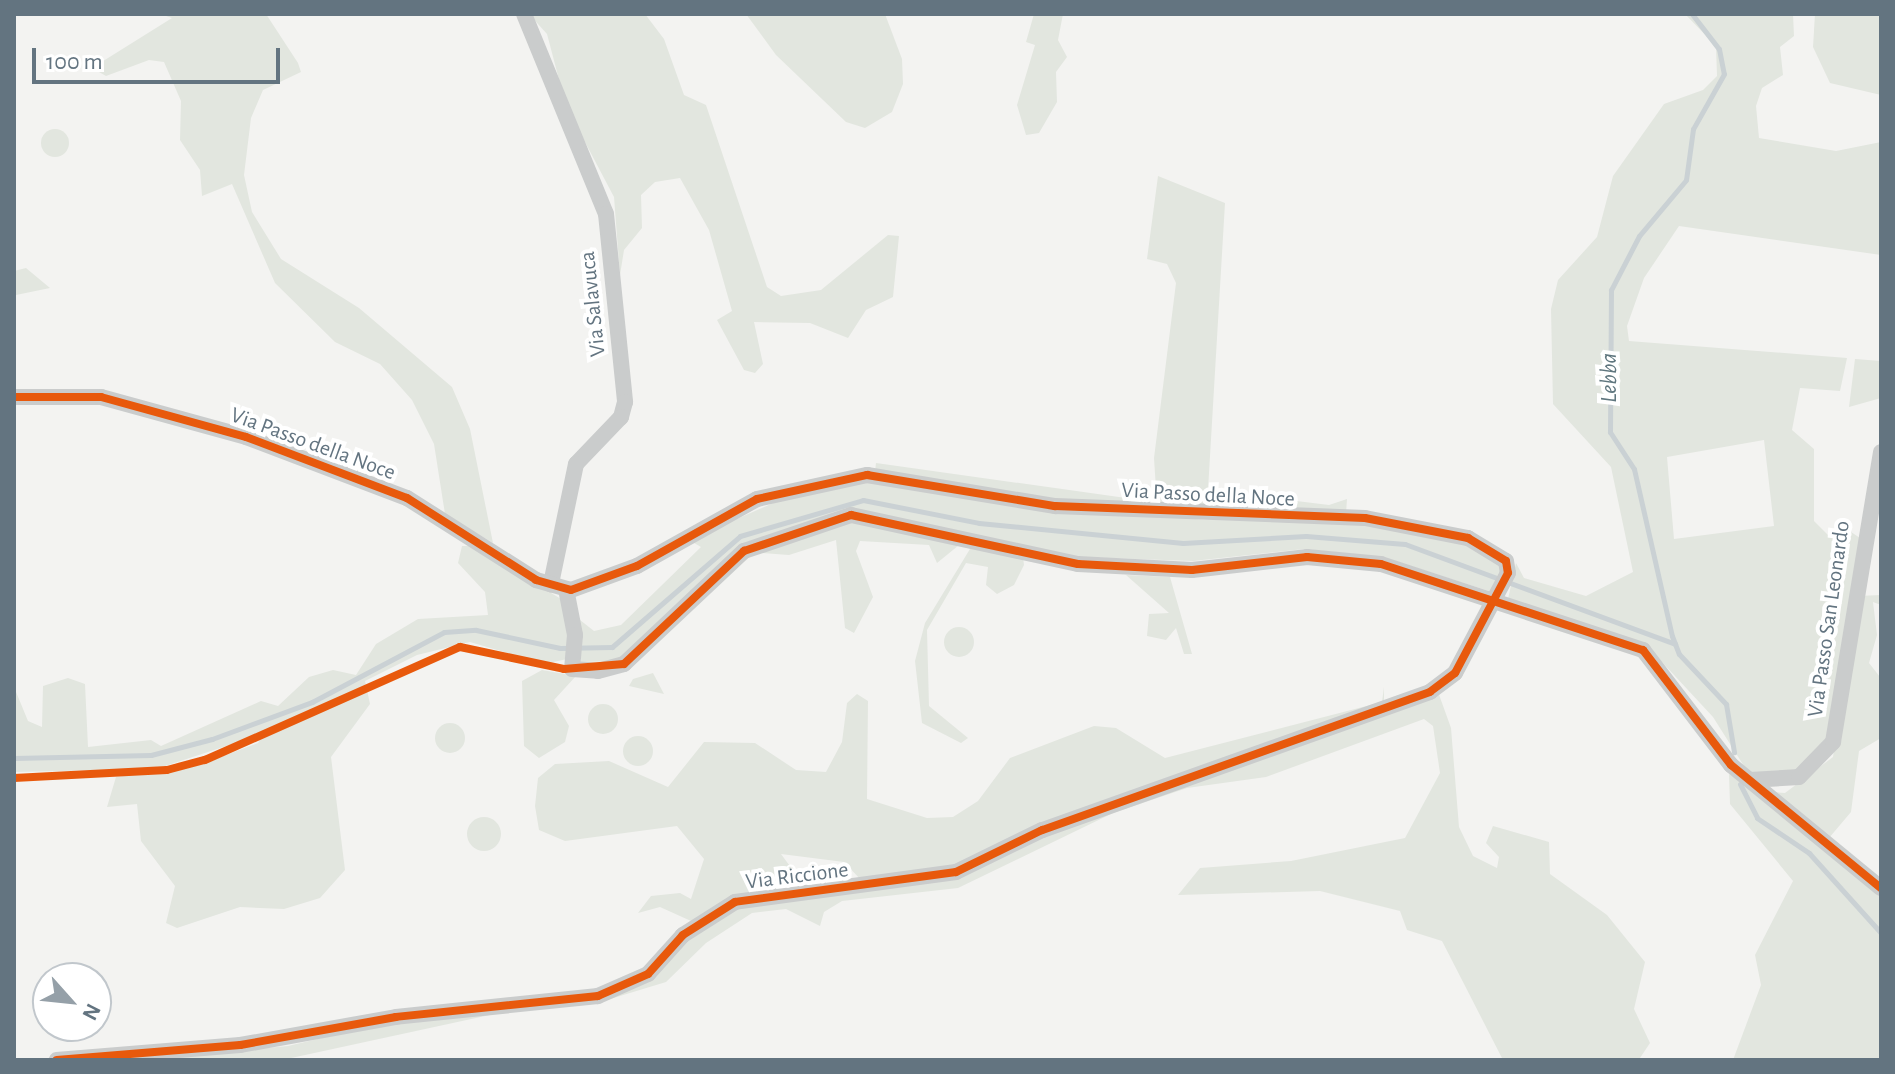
<!DOCTYPE html>
<html>
<head>
<meta charset="utf-8">
<style>
	body { margin:0 }
	#map { position:relative; width:1895px; height:1074px; overflow:hidden; background:#f3f3f1; font-family:"Alegreya Sans",sans-serif }
	div>[style] { position:absolute }
	.green>* { inset:0; background:#e2e6df }
	.round { border-radius:50% }
	.stream>* { height:5px; margin:-2.5px; padding:0 2.5px; transform-origin:2.5px; border-radius:2.5px; background:#cad1d4 }
	.street>* { height:16px; margin:-8px; padding:0 8px; transform-origin:8px; border-radius:8px; background:#cacccc }
	.cycleway>* { height:8px; margin:-4px; padding:0 4px; transform-origin:4px; border-radius:4px; background:#e8590c }
	span { translate:-50% -50%; white-space:nowrap; text-align:center; line-height:1.15; -webkit-text-stroke:8px #fff; paint-order:stroke }
	.street-label { font-size:22px; color:#637480 }
	.water-label { font-size:24px; color:#5f767e; font-style:italic }
	.frame { position:absolute; inset:0; border:16px solid #637480; pointer-events:none }
	.north { position:absolute; left:32px; top:962px; width:80px; height:80px; box-sizing:border-box; background:#fff; border:2px solid #c1c7cc; border-radius:50%; rotate:117deg; font-size:22px; font-weight:700; line-height:32px; text-align:center; color:#637480 }
	.north::after { content:''; display:block; margin:auto; width:28px; height:36px; background:#95a0a8; clip-path:polygon(50% 0,100% 100%,50% 72%,0 100%) }
	.scale { position:absolute; left:32px; top:48px; width:248px; height:36px; box-sizing:border-box; border:4px solid #637480; border-top:0; padding-left:10px; font-size:24px; line-height:28px; white-space:nowrap; color:#637480; -webkit-text-stroke:6px #fff; paint-order:stroke }
</style>
</head>
<body>
<div id="map">
	<div class="green">
		<i style="clip-path:polygon(160px 14px,266px 14px,298px 63px,301px 72px,263px 90px,251px 118px,244px 175px,252px 212px,281px 259px,359px 308px,452px 387px,470px 429px,493px 543px,445px 514px,434px 444px,412px 400px,380px 364px,335px 342px,275px 283px,232px 184px,202px 196px,200px 170px,180px 140px,181px 101px,164px 62px,149px 60px,106px 76px,92px 68px,172px 18px)"></i>
		<i style="clip-path:polygon(529px 14px,645px 14px,664px 39px,684px 95px,706px 105px,767px 287px,781px 296px,821px 290px,888px 235px,899px 236px,893px 297px,866px 310px,848px 338px,810px 323px,754px 322px,763px 364px,755px 373px,744px 370px,717px 320px,732px 311px,709px 230px,680px 178px,655px 182px,641px 195px,642px 228px,624px 250px,620px 275px,614px 197px,566px 106px,547px 34px)"></i>
		<i style="clip-path:polygon(746px 14px,885px 14px,902px 59px,903px 84px,892px 112px,865px 128px,846px 122px,776px 55px)"></i>
		<i style="clip-path:polygon(1034px 14px,1063px 14px,1058px 40px,1067px 57px,1056px 72px,1057px 102px,1039px 133px,1026px 135px,1017px 105px,1035px 45px,1026px 42px)"></i>
		<i style="clip-path:polygon(evenodd,1685px 14px,1793px 14px,1794px 36px,1780px 47px,1783px 75px,1762px 88px,1756px 106px,1759px 138px,1836px 151px,1881px 142px,1881px 255px,1679px 226px,1644px 278px,1627px 326px,1629px 341px,1847px 358px,1840px 391px,1800px 388px,1792px 430px,1814px 449px,1814px 521px,1829px 536px,1845px 528px,1860px 538px,1834px 729px,1810px 764px,1783px 777px,1749px 774px,1713px 717px,1649px 648px,1508px 599px,1516px 563px,1524px 578px,1586px 596px,1633px 572px,1611px 467px,1553px 404px,1551px 309px,1558px 280px,1597px 237px,1613px 176px,1664px 104px,1703px 90px,1717px 76px,1716px 46px,1685px 14px,1764px 440px,1774px 526px,1674px 539px,1667px 457px,1764px 440px)"></i>
		<i style="clip-path:polygon(1815px 14px,1881px 14px,1881px 95px,1830px 83px,1813px 47px)"></i>
		<i class="round" style="left:41px;top:129px;width:28px;height:28px"></i>
		<i style="clip-path:polygon(1158px 176px,1225px 203px,1208px 490px,1329px 505px,1347px 499px,1346px 514px,1157px 505px,1154px 458px,1176px 283px,1167px 264px,1147px 259px)"></i>
		<i style="clip-path:polygon(26px 268px,50px 288px,16px 295px,14px 349px,14px 271px)"></i>
		<i style="clip-path:polygon(1855px 359px,1881px 361px,1881px 398px,1849px 407px)"></i>
		<i style="clip-path:polygon(876px 463px,1126px 498px,1130px 504px,1024px 500px,875px 472px)"></i>
		<i style="clip-path:polygon(861px 481px,1204px 520px,1352px 521px,1466px 540px,1503px 569px,1495px 593px,1383px 557px,1304px 549px,1193px 561px,1079px 557px,874px 517px,771px 538px,621px 661px,581px 662px,580px 620px,594px 631px,621px 625px,701px 547px,689px 540px,780px 500px)"></i>
		<i style="clip-path:polygon(853px 518px,964px 541px,937px 563px,929px 545px,860px 541px,856px 551px,873px 597px,854px 633px,845px 628px,836px 540px,789px 555px,762px 553px)"></i>
		<i style="clip-path:polygon(973px 544px,1023px 557px,1024px 565px,1014px 585px,997px 594px,986px 585px,988px 567px,966px 563px,927px 630px,929px 706px,968px 738px,961px 743px,922px 723px,915px 661px,925px 623px)"></i>
		<i style="clip-path:polygon(462px 546px,474px 546px,561px 599px,568px 606px,567px 659px,545px 664px,470px 642px,417px 655px,365px 681px,370px 704px,331px 757px,345px 870px,320px 898px,284px 909px,240px 907px,177px 928px,166px 923px,175px 886px,141px 841px,137px 804px,107px 807px,116px 777px,199px 765px,258px 743px,263px 734px,156px 769px,14px 772px,14px 687px,28px 721px,42px 727px,43px 686px,68px 678px,85px 684px,88px 747px,151px 740px,161px 746px,261px 701px,278px 706px,309px 677px,333px 670px,356px 675px,376px 644px,418px 619px,488px 615px,485px 592px,458px 563px)"></i>
		<i style="clip-path:polygon(1126px 575px,1170px 577px,1192px 654px,1184px 654px,1176px 628px,1166px 640px,1147px 636px,1149px 614px,1169px 613px)"></i>
		<i style="clip-path:polygon(1881px 595px,1881px 605px,1873px 602px,1877px 635px,1869px 663px,1880px 677px,1881px 738px,1859px 751px,1851px 812px,1829px 838px,1881px 893px,1881px 1060px,1733px 1060px,1761px 985px,1755px 955px,1793px 881px,1730px 804px,1729px 774px,1759px 791px,1785px 793px,1833px 757px,1858px 596px)"></i>
		<i class="round" style="left:944px;top:627px;width:30px;height:30px"></i>
		<i style="clip-path:polygon(542px 670px,576px 676px,554px 700px,569px 726px,565px 742px,539px 758px,524px 746px,522px 681px)"></i>
		<i style="clip-path:polygon(653px 673px,664px 694px,629px 686px,633px 679px)"></i>
		<i style="clip-path:polygon(1384px 687px,1384px 707px,956px 871px,862px 881px,844px 862px,781px 854px,798px 877px,819px 887px,691px 921px,660px 907px,638px 913px,651px 896px,680px 893px,691px 899px,704px 859px,677px 826px,565px 841px,539px 830px,535px 806px,538px 778px,555px 764px,609px 761px,668px 787px,704px 742px,755px 743px,796px 770px,826px 772px,842px 742px,847px 703px,857px 694px,868px 701px,867px 799px,927px 818px,953px 817px,978px 801px,1010px 758px,1094px 726px,1116px 728px,1165px 758px,1382px 702px)"></i>
		<i style="clip-path:polygon(1437px 689px,1451px 728px,1459px 827px,1473px 856px,1497px 868px,1499px 857px,1486px 843px,1493px 826px,1549px 842px,1550px 874px,1607px 915px,1645px 962px,1634px 1009px,1650px 1043px,1640px 1058px,1503px 1060px,1442px 941px,1407px 930px,1400px 911px,1320px 891px,1178px 895px,1200px 868px,1291px 861px,1405px 838px,1440px 773px,1433px 726px,1424px 719px,1266px 777px,1187px 788px,1113px 813px,958px 888px,842px 901px,824px 912px,820px 926px,786px 909px,752px 913px,706px 943px,666px 982px,597px 1003px,725px 910px,909px 882px)"></i>
		<i class="round" style="left:588px;top:704px;width:30px;height:30px"></i>
		<i class="round" style="left:435px;top:723px;width:30px;height:30px"></i>
		<i class="round" style="left:623px;top:736px;width:30px;height:30px"></i>
		<i class="round" style="left:467px;top:817px;width:34px;height:34px"></i>
		<i style="clip-path:polygon(499px 1013px,282px 1060px,141px 1060px,288px 1046px,394px 1021px)"></i>
	</div>
	<div class="stream">
		<i style="left:1692px;top:14px;width:44px;rotate:52.4deg"></i>
		<i style="left:1719px;top:49px;width:25px;rotate:79deg"></i>
		<i style="left:1724px;top:74px;width:63px;rotate:119.4deg"></i>
		<i style="left:1693px;top:129px;width:51px;rotate:97.8deg"></i>
		<i style="left:1686px;top:180px;width:73px;rotate:130deg"></i>
		<i style="left:1639px;top:236px;width:61px;rotate:117.4deg"></i>
		<i style="left:1611px;top:290px;width:142px;rotate:90.4deg"></i>
		<i style="left:1610px;top:432px;width:44px;rotate:57deg"></i>
		<i style="left:1634px;top:469px;width:171px;rotate:77.2deg"></i>
		<i style="left:1672px;top:636px;width:19px;rotate:69deg"></i>
		<i style="left:1679px;top:654px;width:69px;rotate:46.8deg"></i>
		<i style="left:1726px;top:704px;width:49px;rotate:80.5deg"></i>
		<i style="left:14px;top:758px;width:137px;rotate:-1.3deg"></i>
		<i style="left:151px;top:755px;width:63px;rotate:-14.7deg"></i>
		<i style="left:212px;top:739px;width:107px;rotate:-20.3deg"></i>
		<i style="left:312px;top:702px;width:149px;rotate:-27.9deg"></i>
		<i style="left:444px;top:632px;width:32px;rotate:-4deg"></i>
		<i style="left:476px;top:630px;width:86px;rotate:12.1deg"></i>
		<i style="left:560px;top:648px;width:52px;rotate:-1.1deg"></i>
		<i style="left:612px;top:647px;width:169px;rotate:-40.9deg"></i>
		<i style="left:740px;top:536px;width:128px;rotate:-16.3deg"></i>
		<i style="left:863px;top:500px;width:118px;rotate:11.2deg"></i>
		<i style="left:979px;top:523px;width:205px;rotate:5.6deg"></i>
		<i style="left:1183px;top:543px;width:123px;rotate:-3.3deg"></i>
		<i style="left:1306px;top:536px;width:99px;rotate:4.6deg"></i>
		<i style="left:1405px;top:544px;width:288px;rotate:20.3deg"></i>
		<i style="left:1740px;top:784px;width:38px;rotate:63deg"></i>
		<i style="left:1757px;top:818px;width:63px;rotate:33.9deg"></i>
		<i style="left:1809px;top:853px;width:108px;rotate:48deg"></i>
	</div>
	<div class="street">
		<i style="left:524px;top:14px;width:216px;rotate:67.7deg"></i>
		<i style="left:606px;top:214px;width:189px;rotate:84.2deg"></i>
		<i style="left:625px;top:402px;width:16px;rotate:105deg"></i>
		<i style="left:621px;top:417px;width:65px;rotate:133.8deg"></i>
		<i style="left:576px;top:464px;width:123px;rotate:101.8deg"></i>
		<i style="left:14px;top:397px;width:87px"></i>
		<i style="left:101px;top:397px;width:150px;rotate:15.4deg"></i>
		<i style="left:246px;top:437px;width:172px;rotate:20.8deg"></i>
		<i style="left:407px;top:498px;width:153px;rotate:32.4deg"></i>
		<i style="left:536px;top:580px;width:36px;rotate:16deg"></i>
		<i style="left:571px;top:590px;width:70px;rotate:-20deg"></i>
		<i style="left:637px;top:566px;width:137px;rotate:-29.2deg"></i>
		<i style="left:757px;top:499px;width:113px;rotate:-12.3deg"></i>
		<i style="left:867px;top:475px;width:191px;rotate:9.4deg"></i>
		<i style="left:1055px;top:506px;width:310px;rotate:2.2deg"></i>
		<i style="left:1365px;top:518px;width:105px;rotate:11deg"></i>
		<i style="left:1468px;top:538px;width:44px;rotate:31.2deg"></i>
		<i style="left:1506px;top:561px;width:12px;rotate:81deg"></i>
		<i style="left:1508px;top:573px;width:113px;rotate:117.9deg"></i>
		<i style="left:1455px;top:673px;width:31px;rotate:143deg"></i>
		<i style="left:1430px;top:692px;width:412px;rotate:160.4deg"></i>
		<i style="left:1042px;top:830px;width:96px;rotate:154deg"></i>
		<i style="left:956px;top:872px;width:223px;rotate:172.3deg"></i>
		<i style="left:735px;top:902px;width:62px;rotate:147.6deg"></i>
		<i style="left:683px;top:935px;width:52px;rotate:131.9deg"></i>
		<i style="left:648px;top:974px;width:55px;rotate:156.3deg"></i>
		<i style="left:598px;top:996px;width:203px;rotate:174.1deg"></i>
		<i style="left:396px;top:1017px;width:158px;rotate:169.8deg"></i>
		<i style="left:240px;top:1045px;width:184px;rotate:175.3deg"></i>
		<i style="left:566px;top:589px;width:47px;rotate:78.9deg"></i>
		<i style="left:575px;top:635px;width:34px;rotate:95deg"></i>
		<i style="left:572px;top:669px;width:26px;rotate:4deg"></i>
		<i style="left:598px;top:671px;width:27px;rotate:-15deg"></i>
		<i style="left:624px;top:664px;width:165px;rotate:-43.3deg"></i>
		<i style="left:744px;top:551px;width:113px;rotate:-18.6deg"></i>
		<i style="left:851px;top:515px;width:232px;rotate:12.2deg"></i>
		<i style="left:1078px;top:564px;width:114px;rotate:3deg"></i>
		<i style="left:1192px;top:570px;width:116px;rotate:-6.4deg"></i>
		<i style="left:1307px;top:557px;width:74px;rotate:5.4deg"></i>
		<i style="left:1381px;top:564px;width:276px;rotate:18.2deg"></i>
		<i style="left:1643px;top:650px;width:145px;rotate:52.6deg"></i>
		<i style="left:1731px;top:765px;width:194px;rotate:39.4deg"></i>
		<i style="left:1750px;top:780px;width:49px;rotate:-3.5deg"></i>
		<i style="left:1799px;top:777px;width:49px;rotate:-45.8deg"></i>
		<i style="left:1833px;top:742px;width:294px;rotate:-80.6deg"></i>
	</div>
	<div class="cycleway">
		<i style="left:14px;top:397px;width:87px"></i>
		<i style="left:101px;top:397px;width:150px;rotate:15.4deg"></i>
		<i style="left:246px;top:437px;width:172px;rotate:20.8deg"></i>
		<i style="left:407px;top:498px;width:153px;rotate:32.4deg"></i>
		<i style="left:536px;top:580px;width:36px;rotate:16deg"></i>
		<i style="left:571px;top:590px;width:70px;rotate:-20deg"></i>
		<i style="left:637px;top:566px;width:137px;rotate:-29.2deg"></i>
		<i style="left:757px;top:499px;width:113px;rotate:-12.3deg"></i>
		<i style="left:867px;top:475px;width:191px;rotate:9.4deg"></i>
		<i style="left:1055px;top:506px;width:310px;rotate:2.2deg"></i>
		<i style="left:1365px;top:518px;width:105px;rotate:11deg"></i>
		<i style="left:1468px;top:538px;width:44px;rotate:31.2deg"></i>
		<i style="left:1506px;top:561px;width:12px;rotate:81deg"></i>
		<i style="left:1508px;top:573px;width:113px;rotate:117.9deg"></i>
		<i style="left:1455px;top:673px;width:31px;rotate:143deg"></i>
		<i style="left:1430px;top:692px;width:412px;rotate:160.4deg"></i>
		<i style="left:1042px;top:830px;width:96px;rotate:154deg"></i>
		<i style="left:956px;top:872px;width:223px;rotate:172.3deg"></i>
		<i style="left:735px;top:902px;width:62px;rotate:147.6deg"></i>
		<i style="left:683px;top:935px;width:52px;rotate:131.9deg"></i>
		<i style="left:648px;top:974px;width:55px;rotate:156.3deg"></i>
		<i style="left:598px;top:996px;width:203px;rotate:174.1deg"></i>
		<i style="left:396px;top:1017px;width:158px;rotate:169.8deg"></i>
		<i style="left:240px;top:1045px;width:184px;rotate:175.3deg"></i>
		<i style="left:14px;top:778px;width:153px;rotate:-3deg"></i>
		<i style="left:167px;top:770px;width:39px;rotate:-15deg"></i>
		<i style="left:205px;top:760px;width:279px;rotate:-23.9deg"></i>
		<i style="left:460px;top:647px;width:106px;rotate:11.9deg"></i>
		<i style="left:564px;top:669px;width:60px;rotate:-4.8deg"></i>
		<i style="left:624px;top:664px;width:165px;rotate:-43.3deg"></i>
		<i style="left:744px;top:551px;width:113px;rotate:-18.6deg"></i>
		<i style="left:851px;top:515px;width:232px;rotate:12.2deg"></i>
		<i style="left:1078px;top:564px;width:114px;rotate:3deg"></i>
		<i style="left:1192px;top:570px;width:116px;rotate:-6.4deg"></i>
		<i style="left:1307px;top:557px;width:74px;rotate:5.4deg"></i>
		<i style="left:1381px;top:564px;width:276px;rotate:18.2deg"></i>
		<i style="left:1643px;top:650px;width:145px;rotate:52.6deg"></i>
		<i style="left:1731px;top:765px;width:194px;rotate:39.4deg"></i>
	</div>
	<div class="street-label">
		<span style="left:593px;top:304px;rotate:-96deg">Via Salavuca</span>
		<span style="left:313px;top:444px;rotate:20deg">Via Passo della Noce</span>
		<span style="left:1208px;top:495px;rotate:3deg">Via Passo della Noce</span>
		<span style="left:1829px;top:619px;rotate:-82deg">Via Passo San Leonardo</span>
		<span style="left:797px;top:876px;rotate:-7deg">Via Riccione</span>
	</div>
	<div class="water-label">
		<span style="left:1610px;top:378px;rotate:-90deg">Lebba</span>
	</div>
	<div class="frame"></div>
	<div class="north">N</div>
	<div class="scale">100 m</div>
</div>
</body>
</html>
